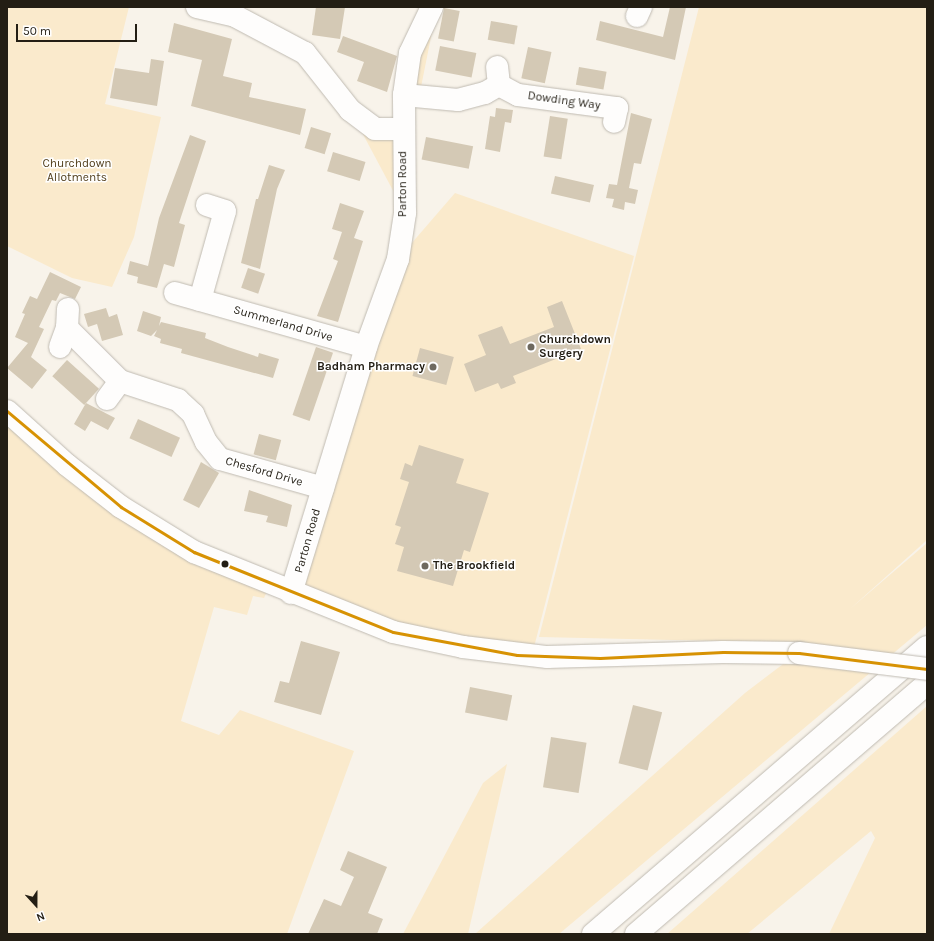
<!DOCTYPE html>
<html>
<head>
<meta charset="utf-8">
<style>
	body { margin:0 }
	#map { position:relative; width:934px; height:941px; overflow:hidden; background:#f8f3ea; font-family:Karla,sans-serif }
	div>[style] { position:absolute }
	.green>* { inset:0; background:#faeacc }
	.building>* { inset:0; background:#d4c9b5; transform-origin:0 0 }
	.roads { filter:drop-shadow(0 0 1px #bfbab1) drop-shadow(0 0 1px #bfbab1) }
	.minor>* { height:22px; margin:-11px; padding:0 11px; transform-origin:11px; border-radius:11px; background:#fefdfc }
	.highway>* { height:22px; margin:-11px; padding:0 11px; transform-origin:11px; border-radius:11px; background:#fefdfc }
	.bridges { filter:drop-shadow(0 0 1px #bfbab1) drop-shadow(0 0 1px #bfbab1) }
	.minor-bridge>* { height:22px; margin:-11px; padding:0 11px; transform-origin:11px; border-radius:11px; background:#fefdfc }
	.bus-1>* { height:3px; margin:-1.5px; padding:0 1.5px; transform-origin:1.5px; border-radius:1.5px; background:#d79203 }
	.dots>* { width:11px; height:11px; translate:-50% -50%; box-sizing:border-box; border:2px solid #fff; border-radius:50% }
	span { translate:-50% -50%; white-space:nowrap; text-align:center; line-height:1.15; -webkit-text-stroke:3px #fff; paint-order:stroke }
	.street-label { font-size:12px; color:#231e14 }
	.park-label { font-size:12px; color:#523f1c }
	.poi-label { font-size:12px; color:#231e14; font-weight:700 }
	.left { translate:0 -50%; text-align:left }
	.right { translate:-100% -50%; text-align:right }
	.frame { position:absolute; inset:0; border:8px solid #231e14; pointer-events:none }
	.north { position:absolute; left:16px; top:885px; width:40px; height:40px; -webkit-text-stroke:3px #fff; paint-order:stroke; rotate:159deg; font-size:11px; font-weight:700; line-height:16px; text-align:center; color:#231e14 }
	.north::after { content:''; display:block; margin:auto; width:14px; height:18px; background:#231e14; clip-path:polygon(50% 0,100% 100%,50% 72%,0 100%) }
	.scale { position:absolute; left:16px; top:24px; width:121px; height:18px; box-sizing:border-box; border:2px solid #231e14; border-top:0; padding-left:5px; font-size:12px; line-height:14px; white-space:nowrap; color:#231e14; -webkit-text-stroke:3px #fff; paint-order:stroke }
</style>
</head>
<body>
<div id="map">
	<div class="green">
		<i style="clip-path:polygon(7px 7px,129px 7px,105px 104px,161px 117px,134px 237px,112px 287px,72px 278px,7px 246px)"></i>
		<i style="clip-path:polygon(437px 7px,419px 97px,410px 53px)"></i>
		<i style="clip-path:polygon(699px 7px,927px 7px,927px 540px,850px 609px,927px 543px,927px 625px,559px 934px,475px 934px,745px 693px,811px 643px,539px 637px)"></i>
		<i style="clip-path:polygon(350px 110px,402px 129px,405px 213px)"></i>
		<i style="clip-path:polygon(455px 193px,634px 256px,532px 655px,517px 655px,291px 593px,398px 259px)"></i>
		<i style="clip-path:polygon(7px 411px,67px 465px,270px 585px,264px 598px,253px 596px,247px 615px,214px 607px,181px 721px,219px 735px,240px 710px,354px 751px,287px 934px,7px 934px)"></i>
		<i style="clip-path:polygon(927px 706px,927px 934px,829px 934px,875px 838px,871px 831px,747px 934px,667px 934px)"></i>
		<i style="clip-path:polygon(507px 764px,468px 934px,403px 934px,483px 783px)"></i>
	</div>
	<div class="building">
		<i style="clip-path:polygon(316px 7px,345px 7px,340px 39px,312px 35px)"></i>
		<i style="clip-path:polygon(670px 7px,686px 7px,675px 60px,596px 40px,600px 21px,663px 37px)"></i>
		<i style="left:444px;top:8px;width:16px;height:31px;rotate:11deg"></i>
		<i style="left:491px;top:21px;width:27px;height:19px;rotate:10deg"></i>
		<i style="clip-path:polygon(174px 23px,232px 39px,223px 76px,252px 83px,249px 97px,306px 109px,300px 135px,191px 106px,202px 60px,168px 52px)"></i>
		<i style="clip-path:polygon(343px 36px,397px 56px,387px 92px,357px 81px,364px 62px,337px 52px)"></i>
		<i style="left:440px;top:46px;width:37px;height:25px;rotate:11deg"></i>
		<i style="left:528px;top:47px;width:24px;height:32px;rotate:12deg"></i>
		<i style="clip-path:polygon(151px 59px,164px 61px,157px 106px,110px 98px,115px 68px,149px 73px)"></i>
		<i style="left:579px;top:67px;width:28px;height:18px;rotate:10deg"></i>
		<i style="clip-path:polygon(496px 108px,513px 110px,511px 123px,505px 122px,500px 152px,485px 149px,490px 116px,495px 117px)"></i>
		<i style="clip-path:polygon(631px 113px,652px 119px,641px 164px,634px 163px,629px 188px,638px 190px,635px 204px,625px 202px,624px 210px,612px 207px,614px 199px,606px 198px,609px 184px,617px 185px)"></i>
		<i style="left:550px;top:116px;width:18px;height:41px;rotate:9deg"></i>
		<i style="left:311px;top:127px;width:21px;height:22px;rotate:17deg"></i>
		<i style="clip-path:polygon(190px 135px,206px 141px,179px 223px,185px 225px,174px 267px,164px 264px,157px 288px,137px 283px,138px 277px,127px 274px,130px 261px,148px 266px,159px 218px)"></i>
		<i style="left:426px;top:137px;width:48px;height:23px;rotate:11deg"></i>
		<i style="left:333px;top:152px;width:34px;height:20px;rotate:17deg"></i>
		<i style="clip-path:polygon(269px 165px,285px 170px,277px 189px,260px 269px,241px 263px,256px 199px,258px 199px)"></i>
		<i style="left:555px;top:176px;width:40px;height:18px;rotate:13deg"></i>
		<i style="clip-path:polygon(340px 203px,364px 211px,354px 238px,363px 241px,338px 322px,317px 316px,338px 261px,333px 259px,342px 232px,332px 229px)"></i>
		<i style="left:248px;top:268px;width:18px;height:21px;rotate:19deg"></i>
		<i style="clip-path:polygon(50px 272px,81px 287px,75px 299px,60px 293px,56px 301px,52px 300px,39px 327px,44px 329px,31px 357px,47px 370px,32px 389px,7px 368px,28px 343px,15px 337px,25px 314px,22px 313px,30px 296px,37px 299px)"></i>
		<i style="clip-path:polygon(562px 301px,581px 349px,513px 376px,516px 383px,501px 389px,498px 383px,475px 392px,464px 364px,486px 355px,478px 335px,502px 326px,510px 344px,554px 327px,547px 307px)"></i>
		<i style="clip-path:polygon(106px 308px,109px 317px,117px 314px,123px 335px,102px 341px,97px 324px,88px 327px,84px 314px)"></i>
		<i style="clip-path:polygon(143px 311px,161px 317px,159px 326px,161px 322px,206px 333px,205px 338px,228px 347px,258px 357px,259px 353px,279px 359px,273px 378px,181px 353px,182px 349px,160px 343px,161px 339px,154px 336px,157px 330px,151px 336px,137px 331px)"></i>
		<i style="left:316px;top:347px;width:18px;height:72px;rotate:19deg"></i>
		<i style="left:420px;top:348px;width:35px;height:29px;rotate:15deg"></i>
		<i style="left:67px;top:360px;width:43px;height:22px;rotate:42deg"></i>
		<i style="clip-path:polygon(86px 403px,115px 418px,108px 430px,91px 421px,85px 431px,74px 424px)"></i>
		<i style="left:138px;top:419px;width:46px;height:21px;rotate:24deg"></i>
		<i style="left:259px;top:434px;width:23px;height:21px;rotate:15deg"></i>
		<i style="clip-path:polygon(419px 445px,464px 459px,456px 483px,489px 493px,470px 552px,464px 550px,453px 586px,397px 571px,404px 547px,395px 544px,401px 527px,395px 525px,409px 482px,400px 479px,405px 463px,412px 466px)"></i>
		<i style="clip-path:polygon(201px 462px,219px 473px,199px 508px,183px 500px)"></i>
		<i style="clip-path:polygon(249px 490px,292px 505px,287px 527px,266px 522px,268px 516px,244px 511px)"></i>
		<i style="clip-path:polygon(301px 641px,340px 652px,321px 715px,274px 702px,280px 681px,289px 683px)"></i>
		<i style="left:470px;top:687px;width:43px;height:26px;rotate:11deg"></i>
		<i style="left:633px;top:705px;width:30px;height:60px;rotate:14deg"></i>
		<i style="left:551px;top:737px;width:36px;height:51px;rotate:9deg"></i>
		<i style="clip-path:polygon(348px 851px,387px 867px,368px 913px,383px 919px,377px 934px,308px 934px,324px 899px,341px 906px,354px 877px,340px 870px)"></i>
	</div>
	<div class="roads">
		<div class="minor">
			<i style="left:197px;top:7px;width:39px;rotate:13deg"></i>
			<i style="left:235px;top:16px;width:79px;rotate:27.9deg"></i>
			<i style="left:305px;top:53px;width:73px;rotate:51.7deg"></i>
			<i style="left:350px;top:110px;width:31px;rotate:37deg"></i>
			<i style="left:375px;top:129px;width:27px"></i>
			<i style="left:637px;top:16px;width:10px;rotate:-66deg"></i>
			<i style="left:499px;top:85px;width:21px;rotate:28deg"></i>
			<i style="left:518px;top:95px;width:100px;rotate:7.5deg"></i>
			<i style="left:617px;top:108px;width:14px;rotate:102deg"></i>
			<i style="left:404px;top:95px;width:54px;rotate:5.3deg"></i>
			<i style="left:458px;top:100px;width:28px;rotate:-15deg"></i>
			<i style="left:485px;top:93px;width:16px;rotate:-30deg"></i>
			<i style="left:499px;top:85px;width:18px;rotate:-96deg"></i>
			<i style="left:175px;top:293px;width:198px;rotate:15.8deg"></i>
			<i style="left:200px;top:300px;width:92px;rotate:-74.3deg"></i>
			<i style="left:225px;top:211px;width:19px;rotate:-162deg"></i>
			<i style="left:68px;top:309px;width:19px;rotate:93deg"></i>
			<i style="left:67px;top:328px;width:75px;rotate:45deg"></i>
			<i style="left:120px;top:381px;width:61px;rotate:18.1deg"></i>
			<i style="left:178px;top:400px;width:21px;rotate:43deg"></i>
			<i style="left:193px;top:414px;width:31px;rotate:65deg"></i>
			<i style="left:206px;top:442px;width:22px;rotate:51deg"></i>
			<i style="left:220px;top:459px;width:107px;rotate:15.7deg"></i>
			<i style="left:60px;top:347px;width:20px;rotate:-70deg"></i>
			<i style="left:107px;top:399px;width:22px;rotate:-54deg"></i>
			<i style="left:7px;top:411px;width:81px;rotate:42deg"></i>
			<i style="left:67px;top:465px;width:68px;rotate:37.9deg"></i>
			<i style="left:121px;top:507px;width:86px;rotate:31.7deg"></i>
			<i style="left:194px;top:552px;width:214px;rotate:21.9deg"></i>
			<i style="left:393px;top:632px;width:72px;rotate:12.1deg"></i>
			<i style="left:463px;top:647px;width:85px;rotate:6.8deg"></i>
			<i style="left:547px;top:657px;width:176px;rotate:-1.6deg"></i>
			<i style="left:723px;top:652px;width:76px;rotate:0.8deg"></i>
			<i style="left:291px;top:593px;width:257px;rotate:-73deg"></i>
			<i style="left:366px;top:347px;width:94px;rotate:-70deg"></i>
			<i style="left:398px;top:259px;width:47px;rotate:-81.3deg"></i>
			<i style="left:405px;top:213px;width:118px;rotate:-90.5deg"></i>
			<i style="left:404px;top:95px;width:42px;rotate:-81.9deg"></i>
			<i style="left:410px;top:53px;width:51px;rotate:-64.4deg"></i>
		</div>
		<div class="highway">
			<i style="left:593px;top:934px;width:440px;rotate:-40.7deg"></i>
			<i style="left:636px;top:934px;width:384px;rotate:-40.7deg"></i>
		</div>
	</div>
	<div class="bridges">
		<div class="minor-bridge">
			<i style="left:799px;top:653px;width:129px;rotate:7.1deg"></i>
		</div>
	</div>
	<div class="bus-1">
		<i style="left:7px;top:411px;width:149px;rotate:40.1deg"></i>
		<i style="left:121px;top:507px;width:86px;rotate:31.7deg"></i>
		<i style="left:194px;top:552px;width:214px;rotate:21.9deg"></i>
		<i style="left:393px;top:632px;width:126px;rotate:10.5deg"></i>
		<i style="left:517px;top:655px;width:83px;rotate:2.1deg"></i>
		<i style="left:600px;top:658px;width:123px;rotate:-2.8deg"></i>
		<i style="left:723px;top:652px;width:76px;rotate:0.8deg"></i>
		<i style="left:799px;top:653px;width:129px;rotate:7.1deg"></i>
	</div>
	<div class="dots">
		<i style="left:531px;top:347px;background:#6e695f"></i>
		<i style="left:433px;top:367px;background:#6e695f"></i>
		<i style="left:225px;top:564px;background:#231e14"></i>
		<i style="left:425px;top:566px;background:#6e695f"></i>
	</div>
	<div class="street-label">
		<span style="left:564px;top:101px;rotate:8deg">Dowding Way</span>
		<span style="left:403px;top:184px;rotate:-90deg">Parton Road</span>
		<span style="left:283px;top:324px;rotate:16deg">Summerland Drive</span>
		<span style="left:264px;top:472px;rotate:16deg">Chesford Drive</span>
		<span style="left:308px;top:541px;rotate:-74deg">Parton Road</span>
	</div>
	<div class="park-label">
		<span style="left:77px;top:171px">Churchdown<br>Allotments</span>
	</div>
	<div class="poi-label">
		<span class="left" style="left:539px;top:347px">Churchdown<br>Surgery</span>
		<span class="right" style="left:425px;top:367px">Badham Pharmacy</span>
		<span class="left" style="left:433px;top:566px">The Brookfield</span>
	</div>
	<div class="frame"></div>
	<div class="north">N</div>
	<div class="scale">50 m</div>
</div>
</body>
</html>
